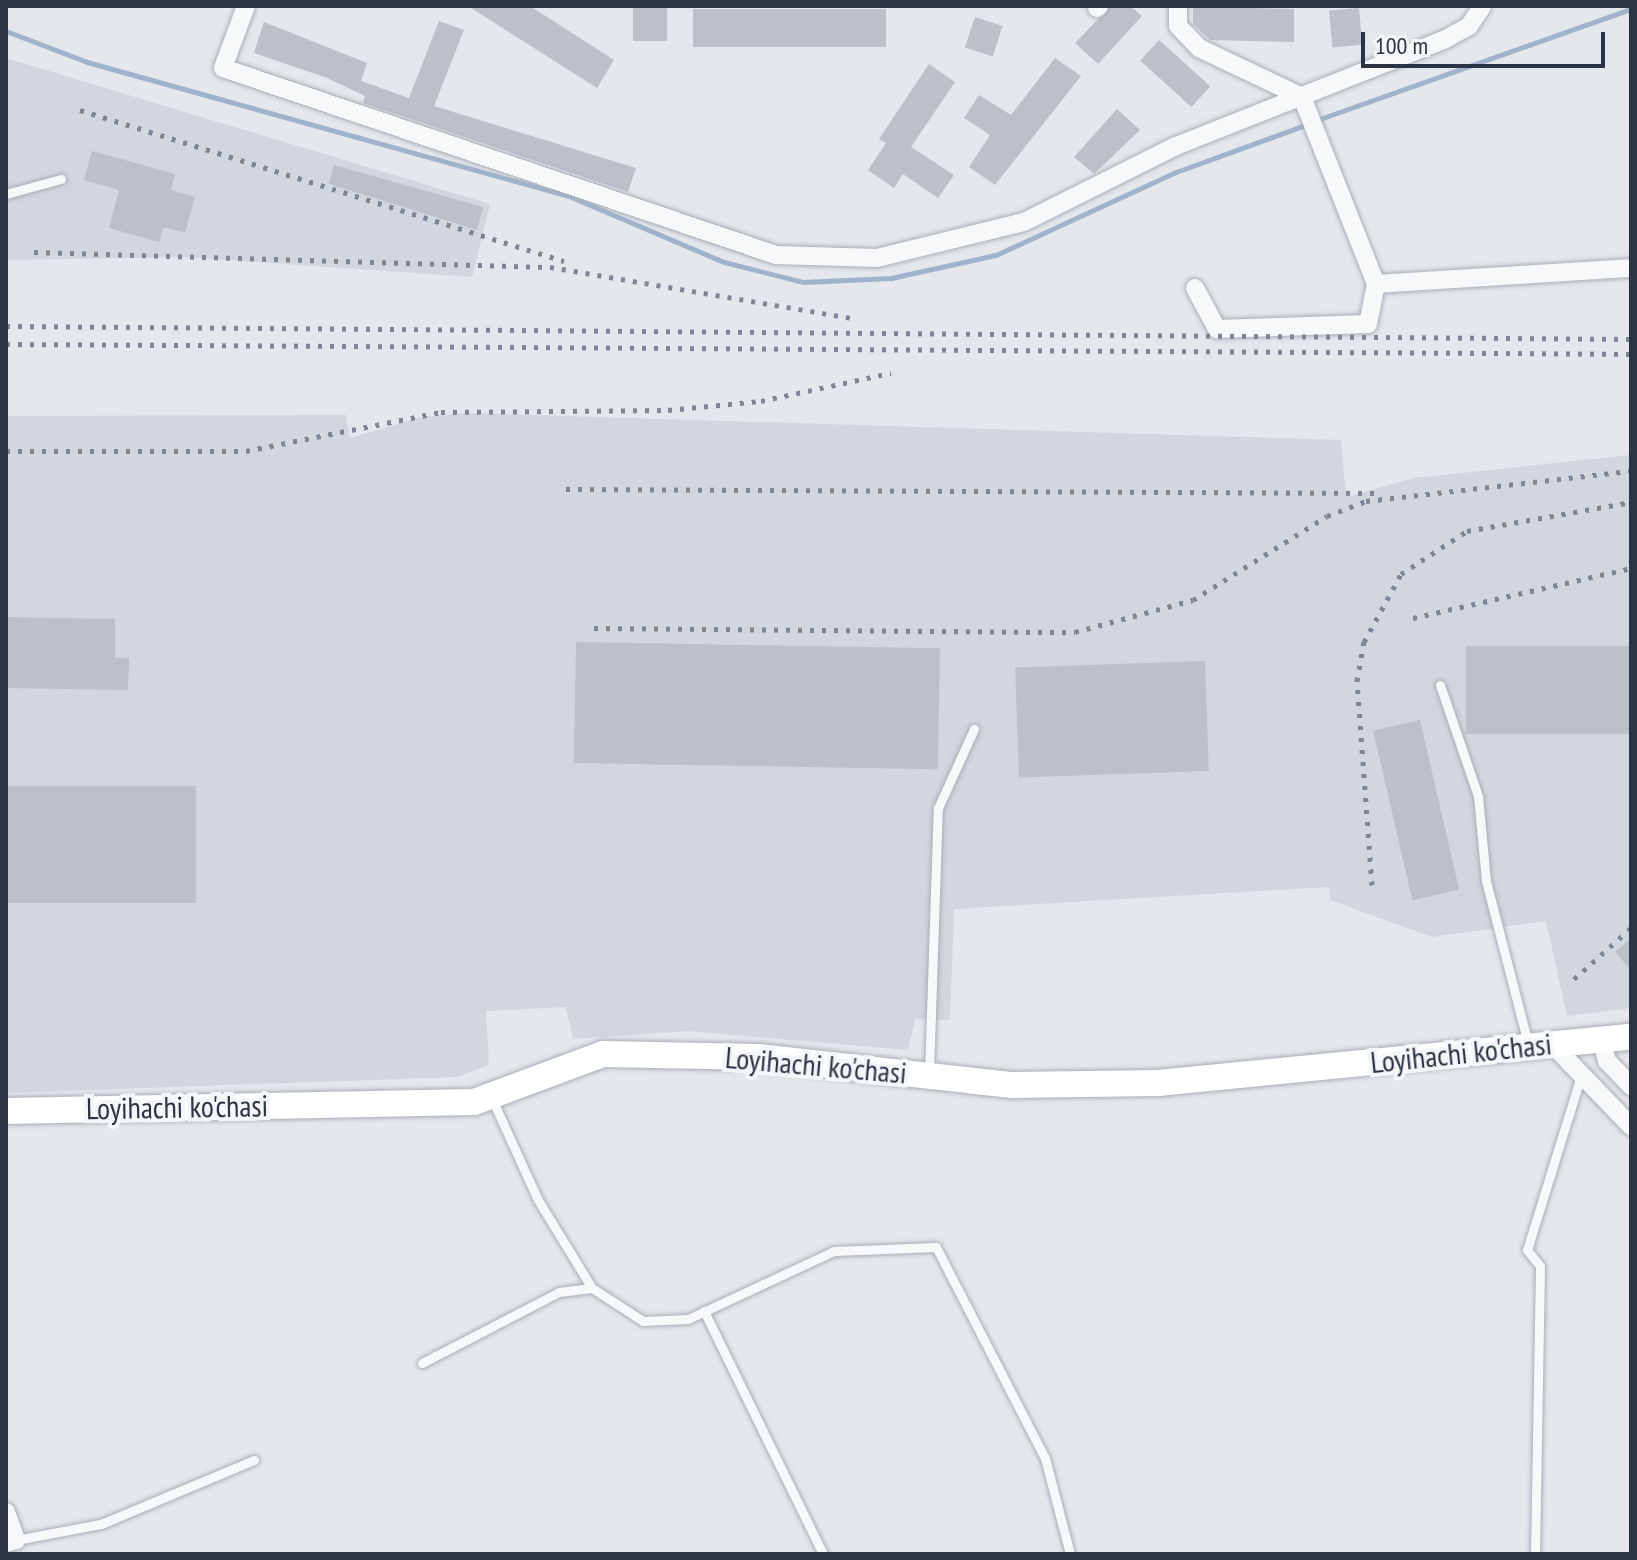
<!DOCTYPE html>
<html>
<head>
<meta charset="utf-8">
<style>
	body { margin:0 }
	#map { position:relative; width:1637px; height:1560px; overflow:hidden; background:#e4e7ec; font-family:"PT Sans Narrow",sans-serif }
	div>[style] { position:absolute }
	.built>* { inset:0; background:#d2d6de }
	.stream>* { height:5px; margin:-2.5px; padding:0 2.5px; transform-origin:2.5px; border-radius:2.5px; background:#9fb4cc }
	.building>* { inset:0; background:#bbc0ca; transform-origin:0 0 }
	.roads { filter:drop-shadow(0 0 2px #a9aeb7) drop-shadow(0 0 2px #a9aeb7) }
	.lane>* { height:9px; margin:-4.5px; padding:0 4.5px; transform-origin:4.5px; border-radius:4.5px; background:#f7f8fa }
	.street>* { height:18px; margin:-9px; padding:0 9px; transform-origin:9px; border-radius:9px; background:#f7f8fa }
	.secondary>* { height:26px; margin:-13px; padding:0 13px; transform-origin:13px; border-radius:13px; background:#fff }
	.rail>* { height:5px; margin-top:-2.5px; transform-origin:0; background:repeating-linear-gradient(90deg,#7d8696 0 4px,transparent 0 12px) }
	span { translate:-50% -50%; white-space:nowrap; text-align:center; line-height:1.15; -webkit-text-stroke:8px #f4f6f9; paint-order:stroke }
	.street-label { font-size:30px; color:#2b3445 }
	.frame { position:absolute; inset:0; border:8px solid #2b3445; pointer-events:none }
	.scale { position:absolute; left:1361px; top:32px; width:244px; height:36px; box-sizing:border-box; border:4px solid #2b3445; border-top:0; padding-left:10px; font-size:24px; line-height:28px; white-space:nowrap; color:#2b3445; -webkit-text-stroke:6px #f4f6f9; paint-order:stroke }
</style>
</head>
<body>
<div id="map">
	<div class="built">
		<i style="clip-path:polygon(6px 58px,490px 204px,472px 277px,186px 257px,6px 260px)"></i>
		<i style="clip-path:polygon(467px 413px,1341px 440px,1346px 497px,1414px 478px,1631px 455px,1631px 1008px,1567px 1016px,1546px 921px,1432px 937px,1330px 900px,1329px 887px,954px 909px,950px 1020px,915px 1019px,908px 1050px,687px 1031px,573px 1039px,566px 1007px,486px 1011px,489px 1065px,456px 1077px,6px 1093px,6px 416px,346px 415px,350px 438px,422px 417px)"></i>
	</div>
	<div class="stream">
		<i style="left:6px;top:31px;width:87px;rotate:20.9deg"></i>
		<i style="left:87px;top:62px;width:500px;rotate:15.54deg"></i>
		<i style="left:569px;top:196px;width:168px;rotate:23.1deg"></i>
		<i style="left:724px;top:262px;width:81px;rotate:14.2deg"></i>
		<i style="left:803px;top:282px;width:88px;rotate:-2.6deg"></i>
		<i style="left:891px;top:278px;width:107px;rotate:-12.4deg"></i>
		<i style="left:996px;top:255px;width:198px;rotate:-24.8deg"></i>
		<i style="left:1176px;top:172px;width:140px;rotate:-20deg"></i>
		<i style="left:1317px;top:120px;width:333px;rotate:-19.5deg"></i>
	</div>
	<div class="building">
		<i style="clip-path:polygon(468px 6px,530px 6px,614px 60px,597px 88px)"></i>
		<i style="left:633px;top:6px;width:34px;height:35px"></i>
		<i style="clip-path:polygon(1111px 6px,1130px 6px,1142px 16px,1098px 64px,1075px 43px)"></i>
		<i style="clip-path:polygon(1193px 7px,1294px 9px,1294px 42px,1210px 40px,1193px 24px)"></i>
		<i style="left:1359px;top:8px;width:37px;height:30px;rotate:85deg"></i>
		<i style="left:693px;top:9px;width:193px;height:38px"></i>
		<i style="left:975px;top:17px;width:29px;height:32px;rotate:18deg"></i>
		<i style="clip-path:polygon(439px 21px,464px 30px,434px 106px,636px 168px,628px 192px,363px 103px,365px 96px,327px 78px,254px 53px,264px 22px,367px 63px,361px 81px,409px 98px)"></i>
		<i style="left:1159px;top:40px;width:69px;height:28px;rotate:42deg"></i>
		<i style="clip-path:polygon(1055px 58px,1081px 76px,995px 185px,969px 167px,990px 135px,964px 118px,979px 95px,1011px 115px)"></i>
		<i style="clip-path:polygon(929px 64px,955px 82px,911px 147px,954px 175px,938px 198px,903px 174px,894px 188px,868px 170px,886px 143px,879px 139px)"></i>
		<i style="clip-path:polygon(1117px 109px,1140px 130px,1094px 174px,1074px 157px)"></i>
		<i style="clip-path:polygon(92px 151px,175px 174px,171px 190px,195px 197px,185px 233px,164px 227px,159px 242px,109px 228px,119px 190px,84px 180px)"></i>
		<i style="clip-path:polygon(334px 165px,483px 207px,477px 230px,329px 184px)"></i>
		<i style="clip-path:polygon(6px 617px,115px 619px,115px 658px,129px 658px,128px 690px,6px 688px)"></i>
		<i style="left:576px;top:642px;width:364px;height:121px;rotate:1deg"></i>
		<i style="left:1631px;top:646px;width:88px;height:165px;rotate:90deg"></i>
		<i style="left:1205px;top:661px;width:110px;height:190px;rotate:88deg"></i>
		<i style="left:1420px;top:720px;width:174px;height:48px;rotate:77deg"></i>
		<i style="left:6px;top:786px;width:190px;height:117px"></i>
		<i style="clip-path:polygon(1631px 938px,1631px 970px,1615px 952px)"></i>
	</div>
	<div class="roads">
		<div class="lane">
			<i style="left:6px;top:194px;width:57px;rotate:-15.3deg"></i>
			<i style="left:1440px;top:685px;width:117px;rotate:71.1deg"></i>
			<i style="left:1478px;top:796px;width:85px;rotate:84.6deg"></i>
			<i style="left:1486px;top:881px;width:167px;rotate:75.5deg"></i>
			<i style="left:929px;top:1074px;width:266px;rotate:-88.1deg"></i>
			<i style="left:938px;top:808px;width:87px;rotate:-65.5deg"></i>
			<i style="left:492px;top:1099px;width:111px;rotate:65.5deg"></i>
			<i style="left:538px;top:1200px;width:103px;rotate:58.5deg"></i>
			<i style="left:592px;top:1288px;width:61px;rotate:32.9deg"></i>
			<i style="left:643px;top:1321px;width:45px;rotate:-2.5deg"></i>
			<i style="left:688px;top:1319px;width:161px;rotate:-25deg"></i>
			<i style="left:834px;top:1251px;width:102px;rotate:-2.2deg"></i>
			<i style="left:936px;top:1247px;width:237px;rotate:62.7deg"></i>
			<i style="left:1045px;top:1458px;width:99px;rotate:75.4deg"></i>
			<i style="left:704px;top:1311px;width:271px;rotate:63.9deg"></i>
			<i style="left:422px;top:1363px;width:154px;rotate:-27.4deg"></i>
			<i style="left:559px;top:1292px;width:33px;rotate:-7deg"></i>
			<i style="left:16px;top:1540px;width:86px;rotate:-10.7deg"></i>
			<i style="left:101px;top:1524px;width:166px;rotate:-22.7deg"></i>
			<i style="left:1535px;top:1554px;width:288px;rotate:-89deg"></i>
			<i style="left:1540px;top:1266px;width:21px;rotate:-129deg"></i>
			<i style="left:1527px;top:1250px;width:179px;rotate:-72.8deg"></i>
		</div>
		<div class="street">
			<i style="left:246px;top:6px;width:66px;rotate:110.4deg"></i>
			<i style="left:223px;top:68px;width:584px;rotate:18.68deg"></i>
			<i style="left:776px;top:255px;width:101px;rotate:1.7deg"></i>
			<i style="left:877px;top:258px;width:151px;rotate:-13.8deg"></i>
			<i style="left:1024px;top:222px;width:170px;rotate:-26.6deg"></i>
			<i style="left:1176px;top:146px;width:288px;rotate:-21.6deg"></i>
			<i style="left:1444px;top:40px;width:29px;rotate:-29deg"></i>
			<i style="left:1469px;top:26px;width:23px;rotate:-56deg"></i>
			<i style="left:1178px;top:6px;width:20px;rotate:90deg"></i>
			<i style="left:1178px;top:26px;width:30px;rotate:46deg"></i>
			<i style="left:1199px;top:48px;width:114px;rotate:25.4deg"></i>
			<i style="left:1302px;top:97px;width:201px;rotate:68.4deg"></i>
			<i style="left:1097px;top:8px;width:3px;rotate:-45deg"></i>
			<i style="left:1195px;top:288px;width:47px;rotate:61.8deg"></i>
			<i style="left:1217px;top:329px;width:151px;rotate:-1.9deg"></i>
			<i style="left:1368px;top:324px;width:41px;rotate:-78.7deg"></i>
			<i style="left:1376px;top:284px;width:256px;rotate:-3.6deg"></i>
			<i style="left:1602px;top:1040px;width:22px;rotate:77deg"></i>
			<i style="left:1607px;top:1061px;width:35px;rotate:46deg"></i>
			<i style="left:1552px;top:1044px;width:114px;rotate:46.1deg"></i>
			<i style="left:6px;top:1512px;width:30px;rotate:70deg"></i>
			<i style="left:16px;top:1540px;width:10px;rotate:163deg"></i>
		</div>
		<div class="secondary">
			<i style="left:6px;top:1111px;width:468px;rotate:-1.1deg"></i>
			<i style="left:474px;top:1102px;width:138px;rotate:-20.4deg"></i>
			<i style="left:603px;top:1054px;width:155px;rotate:1.1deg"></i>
			<i style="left:758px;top:1057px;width:256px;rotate:6.3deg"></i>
			<i style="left:1012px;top:1085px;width:146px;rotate:-0.8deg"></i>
			<i style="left:1158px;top:1083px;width:475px;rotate:-5.6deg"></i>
		</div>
	</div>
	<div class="rail">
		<i style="left:80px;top:110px;width:507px;rotate:17.33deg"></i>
		<i style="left:34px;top:252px;width:516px;rotate:1.67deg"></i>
		<i style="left:550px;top:267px;width:305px;rotate:9.6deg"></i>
		<i style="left:6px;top:326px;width:1625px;rotate:0.46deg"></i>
		<i style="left:6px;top:344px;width:1625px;rotate:0.35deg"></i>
		<i style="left:6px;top:451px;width:240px"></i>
		<i style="left:246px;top:451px;width:199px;rotate:-11.3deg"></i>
		<i style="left:441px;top:412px;width:227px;rotate:-0.5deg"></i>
		<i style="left:668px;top:410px;width:93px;rotate:-5.5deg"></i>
		<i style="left:761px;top:401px;width:133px;rotate:-12.2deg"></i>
		<i style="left:566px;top:489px;width:811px;rotate:0.28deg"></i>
		<i style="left:1413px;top:618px;width:224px;rotate:-12.9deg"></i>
		<i style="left:594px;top:628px;width:481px;rotate:0.5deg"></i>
		<i style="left:1075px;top:632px;width:122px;rotate:-15.2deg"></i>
		<i style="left:1193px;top:600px;width:158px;rotate:-32.1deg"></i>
		<i style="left:1327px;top:516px;width:42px;rotate:-21deg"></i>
		<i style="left:1366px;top:501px;width:267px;rotate:-6.5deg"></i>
		<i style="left:1372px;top:885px;width:205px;rotate:-94.2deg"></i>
		<i style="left:1357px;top:681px;width:40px;rotate:-80deg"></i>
		<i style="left:1364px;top:642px;width:77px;rotate:-61.4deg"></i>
		<i style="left:1401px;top:574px;width:79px;rotate:-33.1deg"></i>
		<i style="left:1467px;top:531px;width:167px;rotate:-10deg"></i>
		<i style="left:1574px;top:979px;width:76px;rotate:-41.8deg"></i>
	</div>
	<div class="street-label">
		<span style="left:1461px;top:1053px;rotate:-6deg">Loyihachi ko'chasi</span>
		<span style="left:816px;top:1065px;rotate:5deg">Loyihachi ko'chasi</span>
		<span style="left:177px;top:1107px;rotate:-1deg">Loyihachi ko'chasi</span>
	</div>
	<div class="frame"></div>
	<div class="scale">100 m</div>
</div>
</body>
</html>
